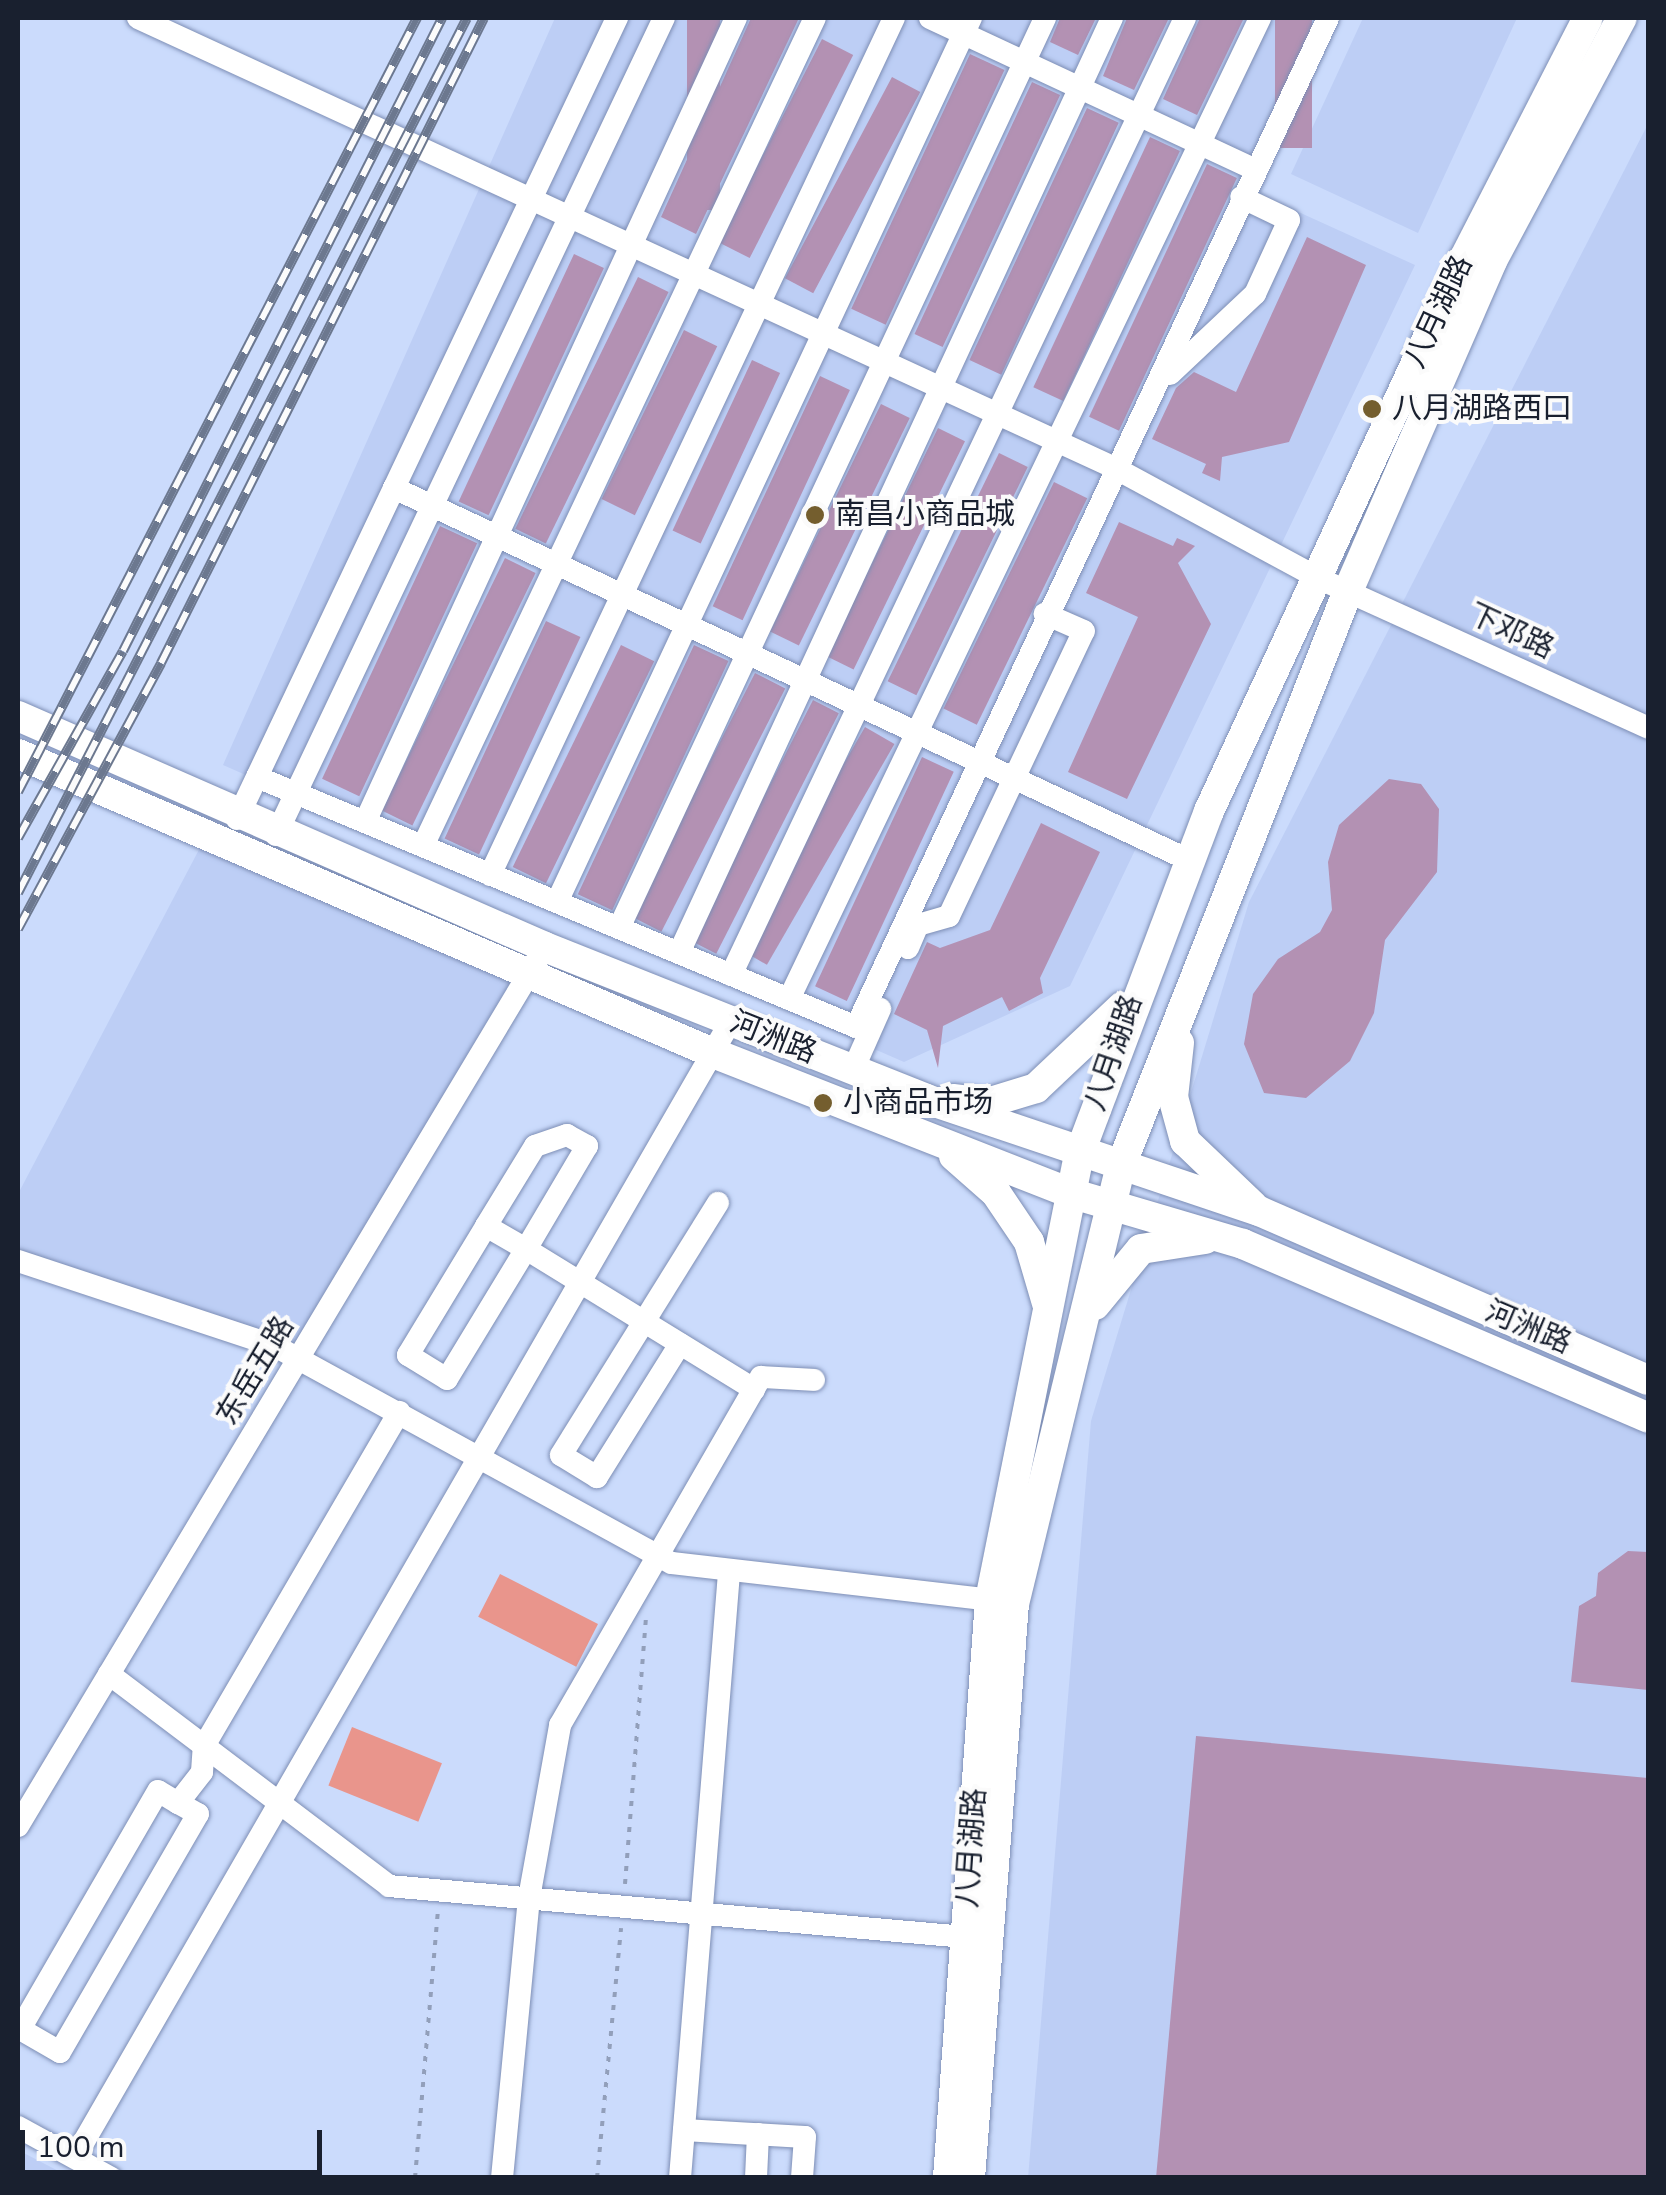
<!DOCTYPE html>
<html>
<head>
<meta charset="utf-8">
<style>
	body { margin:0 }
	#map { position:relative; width:1666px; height:2195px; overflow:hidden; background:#cbdbfc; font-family:"Nunito Sans","Noto Sans SC",sans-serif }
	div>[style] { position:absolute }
	.built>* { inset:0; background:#bdcef5 }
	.green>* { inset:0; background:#e9958c; transform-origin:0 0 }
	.building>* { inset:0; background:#b391b3; transform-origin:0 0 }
	.path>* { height:4px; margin-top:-2px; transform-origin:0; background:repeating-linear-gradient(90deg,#929fba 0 5px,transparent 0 13px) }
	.roads { filter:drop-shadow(0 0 2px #7d8eb5) drop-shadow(0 0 2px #7d8eb5) }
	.minor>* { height:22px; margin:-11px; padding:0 11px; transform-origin:11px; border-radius:11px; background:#fff }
	.major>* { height:30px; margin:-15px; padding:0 15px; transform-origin:15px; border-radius:15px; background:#fff }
	.rail>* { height:10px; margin-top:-5px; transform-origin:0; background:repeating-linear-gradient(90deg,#fbfbfb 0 19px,#6c788f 0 38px); box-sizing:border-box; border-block:2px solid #6c788f }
	.dots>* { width:28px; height:28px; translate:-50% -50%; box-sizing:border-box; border:5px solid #fbfbfb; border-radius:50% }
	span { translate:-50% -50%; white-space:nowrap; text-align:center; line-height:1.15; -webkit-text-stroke:8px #fbfbfb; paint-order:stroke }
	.street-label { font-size:30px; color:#19202f }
	.poi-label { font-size:30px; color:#19202f }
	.left { translate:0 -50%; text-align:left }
	.frame { position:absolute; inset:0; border:20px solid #19202f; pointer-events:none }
	.scale { position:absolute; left:20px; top:2130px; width:302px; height:45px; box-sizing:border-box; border:5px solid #19202f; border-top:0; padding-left:12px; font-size:30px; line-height:35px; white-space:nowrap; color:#19202f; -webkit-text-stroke:8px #fbfbfb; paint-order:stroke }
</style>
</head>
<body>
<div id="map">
	<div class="built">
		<i style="clip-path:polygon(555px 18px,1339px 18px,1248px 189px,1415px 265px,1070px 986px,904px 1062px,223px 765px)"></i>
		<i style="clip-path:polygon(1363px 18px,1517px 18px,1418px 233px,1291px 174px)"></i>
		<i style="clip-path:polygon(1648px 124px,1648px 2177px,1028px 2178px,1091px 1421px,1249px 902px)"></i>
		<i style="clip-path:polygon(203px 842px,511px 981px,301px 1343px,18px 1252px,18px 1194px)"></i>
		<i style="clip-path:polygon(18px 2150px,70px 2177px,18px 2177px)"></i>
	</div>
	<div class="green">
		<i style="left:500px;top:1574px;width:110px;height:48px;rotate:27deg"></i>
		<i style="left:352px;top:1727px;width:97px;height:63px;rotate:22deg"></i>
	</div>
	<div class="building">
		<i style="left:687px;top:18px;width:33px;height:192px"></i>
		<i style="clip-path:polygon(751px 18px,799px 18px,696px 234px,661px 217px)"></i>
		<i style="clip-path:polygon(1060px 18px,1096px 18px,1078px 55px,1050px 42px)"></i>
		<i style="clip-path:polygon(1127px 18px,1169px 18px,1134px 90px,1103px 76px)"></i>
		<i style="clip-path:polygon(1200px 18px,1244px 18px,1197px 115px,1163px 99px)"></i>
		<i style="left:1275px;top:18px;width:37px;height:130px"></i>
		<i style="left:822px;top:39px;width:35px;height:228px;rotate:27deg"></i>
		<i style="left:970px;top:54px;width:38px;height:281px;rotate:25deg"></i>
		<i style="left:892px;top:77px;width:32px;height:228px;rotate:28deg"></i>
		<i style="left:1032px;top:82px;width:31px;height:278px;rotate:25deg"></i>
		<i style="left:1087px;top:108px;width:35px;height:278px;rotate:25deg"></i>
		<i style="left:1150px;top:137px;width:33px;height:276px;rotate:25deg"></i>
		<i style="left:1207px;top:164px;width:33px;height:279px;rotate:25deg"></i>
		<i style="clip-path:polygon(1307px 237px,1366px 265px,1289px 442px,1222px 457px,1220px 481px,1202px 473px,1206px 464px,1152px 439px,1176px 388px,1194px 372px,1236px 392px)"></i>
		<i style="left:574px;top:254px;width:33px;height:273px;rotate:25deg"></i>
		<i style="left:638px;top:277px;width:34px;height:280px;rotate:26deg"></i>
		<i style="left:684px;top:330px;width:37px;height:188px;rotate:26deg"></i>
		<i style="left:752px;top:360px;width:31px;height:188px;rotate:25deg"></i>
		<i style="left:820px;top:376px;width:33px;height:254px;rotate:25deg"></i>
		<i style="left:881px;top:404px;width:32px;height:253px;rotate:26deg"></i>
		<i style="left:938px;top:428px;width:30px;height:254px;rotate:26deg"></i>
		<i style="left:999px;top:453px;width:32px;height:254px;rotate:26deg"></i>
		<i style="left:1054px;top:482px;width:37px;height:252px;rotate:26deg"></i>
		<i style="clip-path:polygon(1119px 522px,1173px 546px,1177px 538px,1195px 546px,1178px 563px,1211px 624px,1127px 799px,1068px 772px,1138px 617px,1086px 593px)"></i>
		<i style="left:440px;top:526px;width:41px;height:279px;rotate:25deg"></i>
		<i style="left:505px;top:558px;width:34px;height:281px;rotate:26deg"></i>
		<i style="left:546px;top:621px;width:38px;height:240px;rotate:25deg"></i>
		<i style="left:621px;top:645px;width:37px;height:247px;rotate:26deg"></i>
		<i style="left:694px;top:645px;width:38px;height:275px;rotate:25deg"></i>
		<i style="left:755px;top:673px;width:34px;height:273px;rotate:27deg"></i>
		<i style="left:813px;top:700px;width:29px;height:270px;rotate:27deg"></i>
		<i style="left:865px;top:727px;width:34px;height:255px;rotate:30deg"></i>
		<i style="left:922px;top:757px;width:35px;height:253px;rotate:25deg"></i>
		<i style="clip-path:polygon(1389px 779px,1421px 784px,1439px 809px,1437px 872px,1385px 940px,1374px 1013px,1350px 1061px,1306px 1098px,1264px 1093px,1244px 1044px,1253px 994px,1278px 959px,1320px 932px,1332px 910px,1328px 862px,1339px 825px)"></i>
		<i style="clip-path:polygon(1041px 823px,1100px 852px,1040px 978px,1043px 993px,1009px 1011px,1002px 997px,943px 1026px,938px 1068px,927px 1030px,894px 1014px,927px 942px,940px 948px,990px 930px)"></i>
		<i style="clip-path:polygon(1628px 1551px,1648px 1552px,1648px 1690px,1571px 1682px,1579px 1606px,1596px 1596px,1598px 1573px)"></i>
		<i style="clip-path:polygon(1196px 1736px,1648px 1778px,1648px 2178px,1156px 2178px)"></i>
	</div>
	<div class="path">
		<i style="left:625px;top:1884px;width:266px;rotate:-85.5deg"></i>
		<i style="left:415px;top:2178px;width:269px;rotate:-85.1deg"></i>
		<i style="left:597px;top:2178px;width:251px;rotate:-84.5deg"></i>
	</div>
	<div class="roads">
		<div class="minor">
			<i style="left:138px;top:18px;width:1073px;rotate:24.73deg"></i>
			<i style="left:1113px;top:467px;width:233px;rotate:28.4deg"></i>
			<i style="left:1318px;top:578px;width:362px;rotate:24.4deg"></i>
			<i style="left:930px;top:18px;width:357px;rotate:25deg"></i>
			<i style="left:1170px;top:374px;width:117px;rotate:-43.3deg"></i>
			<i style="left:1255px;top:294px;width:81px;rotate:-65.3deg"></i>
			<i style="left:1289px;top:220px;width:53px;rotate:-154.4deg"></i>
			<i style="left:394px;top:488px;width:878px;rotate:25.08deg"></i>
			<i style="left:257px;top:777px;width:649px;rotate:22.65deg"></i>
			<i style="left:856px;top:1027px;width:1114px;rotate:-64.93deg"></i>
			<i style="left:237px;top:819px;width:887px;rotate:-64.62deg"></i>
			<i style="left:365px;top:822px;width:885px;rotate:-65.23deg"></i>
			<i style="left:276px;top:835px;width:904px;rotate:-64.6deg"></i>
			<i style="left:423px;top:846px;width:916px;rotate:-64.67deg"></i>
			<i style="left:490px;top:875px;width:947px;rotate:-64.76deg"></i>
			<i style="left:557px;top:902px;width:976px;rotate:-64.91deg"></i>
			<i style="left:619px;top:928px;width:1005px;rotate:-64.91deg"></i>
			<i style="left:908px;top:948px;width:25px;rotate:-67deg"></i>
			<i style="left:918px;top:925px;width:32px;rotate:-16deg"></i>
			<i style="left:949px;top:916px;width:315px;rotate:-64.7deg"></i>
			<i style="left:1084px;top:631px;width:43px;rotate:-156.4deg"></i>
			<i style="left:679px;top:953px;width:1030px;rotate:-65.15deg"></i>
			<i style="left:731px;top:975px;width:1059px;rotate:-64.62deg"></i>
			<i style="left:789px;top:999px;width:1088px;rotate:-64.35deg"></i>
			<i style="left:853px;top:1070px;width:67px;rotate:-66.1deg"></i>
			<i style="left:486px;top:1226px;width:46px;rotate:29.9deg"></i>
			<i style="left:526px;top:1249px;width:152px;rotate:121.3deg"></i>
			<i style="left:447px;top:1379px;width:46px;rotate:-148.4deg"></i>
			<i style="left:408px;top:1355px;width:151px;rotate:-58.8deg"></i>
			<i style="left:486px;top:1226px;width:94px;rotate:-58.5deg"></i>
			<i style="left:535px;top:1146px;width:34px;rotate:-19deg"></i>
			<i style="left:567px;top:1135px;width:23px;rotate:29deg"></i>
			<i style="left:587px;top:1146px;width:120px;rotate:120.6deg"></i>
			<i style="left:526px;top:1249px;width:268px;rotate:31.6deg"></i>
			<i style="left:18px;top:1261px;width:271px;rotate:18.3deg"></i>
			<i style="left:275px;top:1346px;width:452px;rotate:28.7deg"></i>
			<i style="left:672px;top:1563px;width:320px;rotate:6.6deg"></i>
			<i style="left:680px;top:1344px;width:157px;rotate:122deg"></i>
			<i style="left:597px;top:1477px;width:42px;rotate:-148.6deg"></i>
			<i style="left:561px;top:1455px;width:297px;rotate:-58.1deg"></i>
			<i style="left:109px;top:1674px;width:351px;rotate:37.1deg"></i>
			<i style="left:389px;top:1886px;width:578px;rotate:5.06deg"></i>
			<i style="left:178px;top:1803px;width:23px;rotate:-149deg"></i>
			<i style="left:158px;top:1791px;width:275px;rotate:120.1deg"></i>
			<i style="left:20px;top:2029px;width:46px;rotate:29.9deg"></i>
			<i style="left:60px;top:2052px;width:275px;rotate:-59.9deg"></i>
			<i style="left:198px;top:1814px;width:23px;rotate:-151deg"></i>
			<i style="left:178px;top:1803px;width:39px;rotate:-52deg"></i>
			<i style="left:202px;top:1772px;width:26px;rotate:-86deg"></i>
			<i style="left:204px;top:1746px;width:387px;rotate:-59.7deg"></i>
			<i style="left:18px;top:1826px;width:1025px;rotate:-59.06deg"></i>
			<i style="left:18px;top:2127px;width:106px;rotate:28.7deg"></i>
			<i style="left:684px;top:2130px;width:121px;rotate:3.3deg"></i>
			<i style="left:805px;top:2137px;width:41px;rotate:94.2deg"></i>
			<i style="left:75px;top:2157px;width:1312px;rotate:-60deg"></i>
			<i style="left:502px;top:2178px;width:281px;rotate:-84.5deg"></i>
			<i style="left:529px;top:1898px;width:176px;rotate:-79.8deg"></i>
			<i style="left:560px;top:1725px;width:402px;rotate:-60deg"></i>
			<i style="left:761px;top:1377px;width:53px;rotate:3.2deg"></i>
			<i style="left:680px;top:2178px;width:607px;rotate:-85.37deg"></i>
			<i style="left:756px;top:2178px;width:44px;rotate:-87.4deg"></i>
		</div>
		<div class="major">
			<i style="left:18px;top:716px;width:575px;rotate:23.67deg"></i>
			<i style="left:545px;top:947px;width:410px;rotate:21.7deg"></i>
			<i style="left:926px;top:1099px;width:351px;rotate:18.6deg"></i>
			<i style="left:1259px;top:1211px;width:424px;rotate:23.5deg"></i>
			<i style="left:18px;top:754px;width:757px;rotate:23.28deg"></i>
			<i style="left:713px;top:1053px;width:383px;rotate:21.4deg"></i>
			<i style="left:1070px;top:1193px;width:180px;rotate:16.4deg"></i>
			<i style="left:1243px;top:1244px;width:441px;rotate:23.2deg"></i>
			<i style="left:1179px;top:1043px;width:54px;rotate:96.3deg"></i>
			<i style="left:1173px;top:1097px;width:46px;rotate:74.7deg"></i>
			<i style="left:1185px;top:1141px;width:94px;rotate:43.7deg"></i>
			<i style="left:953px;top:1099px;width:34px;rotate:7deg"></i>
			<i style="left:987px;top:1103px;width:51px;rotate:-17deg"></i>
			<i style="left:1036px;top:1088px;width:118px;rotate:-43.3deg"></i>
			<i style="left:954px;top:1156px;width:56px;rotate:41.4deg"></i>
			<i style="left:996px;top:1193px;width:59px;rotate:56deg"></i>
			<i style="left:1029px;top:1242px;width:64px;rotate:73.6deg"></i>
			<i style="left:1095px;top:1305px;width:72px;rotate:-50.6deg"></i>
			<i style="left:1141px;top:1249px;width:65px;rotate:-8.9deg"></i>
			<i style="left:948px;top:2178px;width:580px;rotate:-85.84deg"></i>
			<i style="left:990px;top:1600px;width:454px;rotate:-78.7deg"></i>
			<i style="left:1079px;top:1155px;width:368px;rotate:-69.3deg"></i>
			<i style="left:1209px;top:811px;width:608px;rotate:-65.21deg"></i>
			<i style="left:1464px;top:259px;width:271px;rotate:-62.8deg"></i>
			<i style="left:970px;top:2178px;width:576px;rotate:-85.62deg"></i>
			<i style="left:1014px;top:1604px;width:449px;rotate:-76.3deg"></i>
			<i style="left:1120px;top:1168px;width:620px;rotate:-68.44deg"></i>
			<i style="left:1348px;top:591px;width:360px;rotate:-66.4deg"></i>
			<i style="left:1492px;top:261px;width:276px;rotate:-61.9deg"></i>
		</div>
	</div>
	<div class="rail">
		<i style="left:18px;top:792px;width:871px;rotate:-62.73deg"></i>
		<i style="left:18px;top:838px;width:214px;rotate:-60.7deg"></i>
		<i style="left:123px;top:651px;width:709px;rotate:-63.25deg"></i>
		<i style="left:18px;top:893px;width:983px;rotate:-62.84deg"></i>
		<i style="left:18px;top:929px;width:302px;rotate:-61.7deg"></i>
		<i style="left:161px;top:663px;width:721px;rotate:-63.4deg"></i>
	</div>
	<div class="dots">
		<i style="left:1372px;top:409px;background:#745e2e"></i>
		<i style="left:815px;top:515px;background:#745e2e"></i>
		<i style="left:823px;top:1103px;background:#745e2e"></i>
	</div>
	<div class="street-label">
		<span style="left:1439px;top:312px;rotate:-65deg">八月湖路</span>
		<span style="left:1511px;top:632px;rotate:25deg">下邓路</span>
		<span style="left:773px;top:1038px;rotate:22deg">河洲路</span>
		<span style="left:1114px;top:1053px;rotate:-71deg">八月湖路</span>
		<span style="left:1528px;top:1328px;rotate:23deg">河洲路</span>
		<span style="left:256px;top:1371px;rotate:-59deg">东岳五路</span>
		<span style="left:972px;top:1848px;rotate:-86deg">八月湖路</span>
	</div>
	<div class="poi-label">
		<span class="left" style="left:1392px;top:409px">八月湖路西口</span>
		<span class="left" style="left:835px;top:515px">南昌小商品城</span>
		<span class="left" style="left:843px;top:1103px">小商品市场</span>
	</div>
	<div class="frame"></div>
	<div class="scale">100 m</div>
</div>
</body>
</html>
